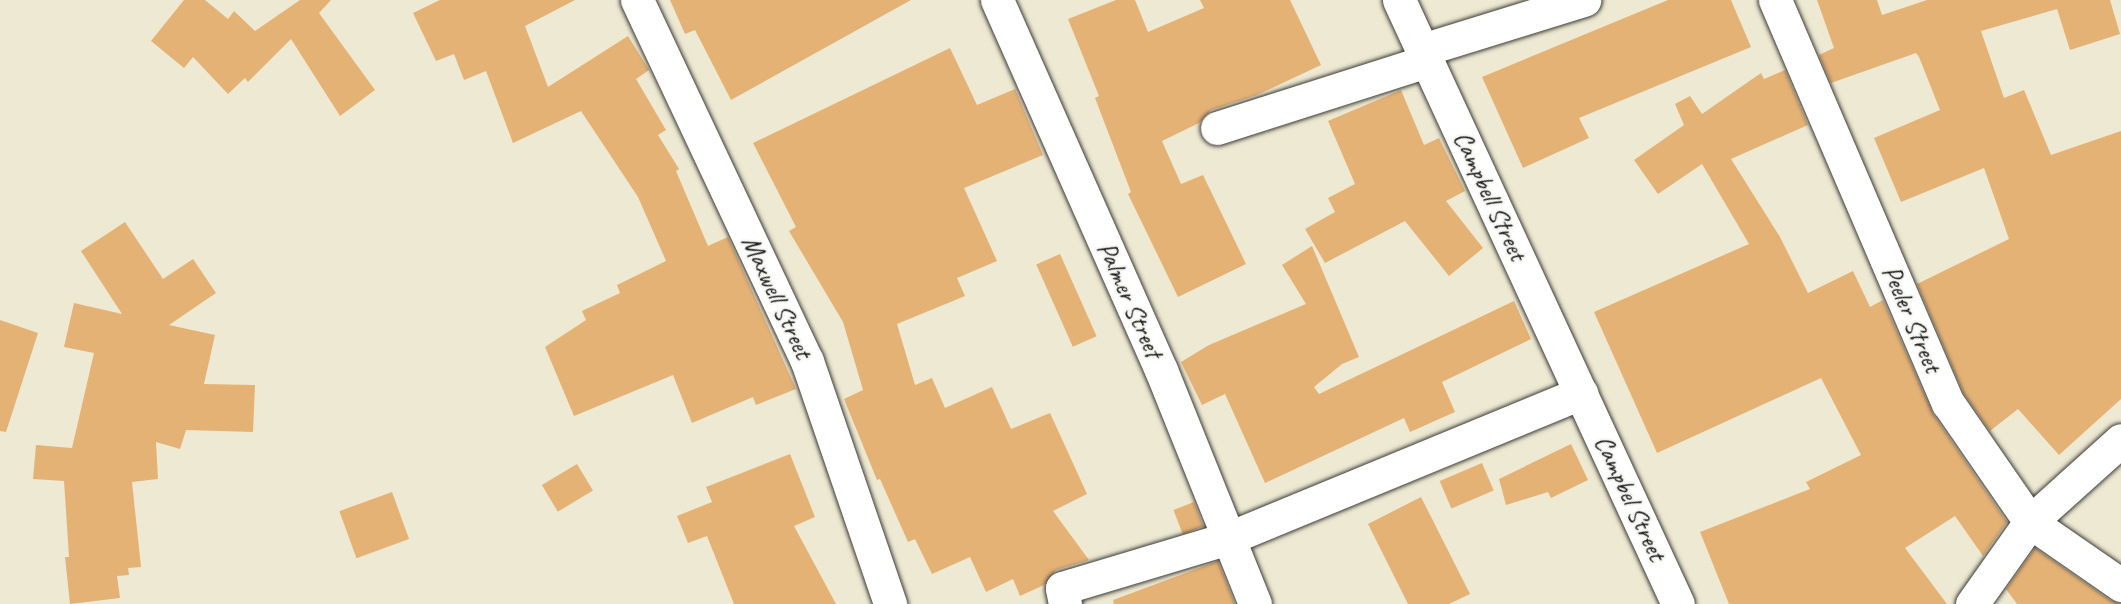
<!DOCTYPE html>
<html>
<head>
<meta charset="utf-8">
<style>
	body { margin:0 }
	#map { position:relative; width:2121px; height:604px; overflow:hidden; background:#eee9d2; font-family:Caveat,sans-serif }
	div>[style] { position:absolute }
	.building>* { inset:0; background:#e5b276; transform-origin:0 0 }
	.roads { filter:drop-shadow(0 0 2px #3c3b37) drop-shadow(0 0 2px #3c3b37) }
	.minor>* { height:33px; margin:-16.5px; padding:0 16.5px; transform-origin:16.5px; border-radius:16.5px; background:#fff }
	span { translate:-50% -50%; white-space:nowrap; text-align:center; line-height:1.15; -webkit-text-stroke:4.5px #f6f6f2; paint-order:stroke }
	.street-label { font-size:26px; color:#1c1c1c }
</style>
</head>
<body>
<div id="map">
	<div class="building">
		<i style="clip-path:polygon(184px 0,205px 0,228px 19px,234px 11px,255px 31px,300px 0,331px 0,319px 13px,375px 90px,340px 116px,291px 39px,248px 82px,245px 78px,228px 94px,193px 57px,184px 68px,151px 41px)"></i>
		<i style="clip-path:polygon(440px 0,575px 0,525px 26px,548px 87px,628px 36px,649px 70px,636px 79px,666px 130px,658px 135px,679px 169px,676px 171px,708px 246px,728px 237px,796px 389px,756px 405px,753px 397px,692px 423px,673px 375px,574px 416px,545px 347px,586px 320px,582px 311px,620px 293px,617px 285px,666px 261px,638px 197px,581px 111px,513px 143px,486px 71px,464px 80px,454px 54px,436px 61px,413px 13px)"></i>
		<i style="clip-path:polygon(670px 0,911px 0,731px 100px,695px 30px,685px 34px)"></i>
		<i style="clip-path:polygon(1116px 0,1135px 0,1148px 32px,1204px 8px,1200px 0,1290px 0,1321px 65px,1257px 95px,1211px 110px,1199px 123px,1162px 141px,1181px 184px,1203px 175px,1246px 264px,1178px 297px,1128px 194px,1131px 192px,1095px 98px,1099px 96px,1068px 19px)"></i>
		<i style="clip-path:polygon(1668px 0,1731px 0,1751px 47px,1579px 118px,1589px 138px,1523px 168px,1482px 77px)"></i>
		<i style="clip-path:polygon(1817px 0,1877px 0,1882px 15px,1927px 0,2110px 0,2120px 34px,2070px 50px,2057px 9px,1981px 31px,2004px 98px,2024px 90px,2051px 155px,2121px 131px,2121px 399px,2059px 455px,2018px 409px,1990px 431px,1964px 394px,1917px 284px,2009px 239px,1984px 168px,1901px 202px,1874px 138px,1940px 110px,1919px 57px,1916px 53px,1831px 83px,1819px 55px,1834px 48px)"></i>
		<i style="clip-path:polygon(950px 48px,977px 105px,1015px 89px,1043px 155px,964px 188px,997px 261px,957px 278px,965px 296px,897px 324px,915px 385px,932px 378px,945px 408px,992px 387px,1011px 429px,1050px 413px,1087px 494px,1053px 511px,1089px 560px,1056px 570px,1044px 585px,1020px 596px,1013px 579px,986px 592px,970px 557px,932px 574px,915px 539px,908px 542px,880px 479px,877px 480px,844px 399px,863px 390px,843px 322px,789px 231px,796px 227px,753px 143px)"></i>
		<i style="clip-path:polygon(1785px 70px,1808px 125px,1731px 159px,1780px 237px,1808px 293px,1853px 271px,1870px 307px,1883px 300px,1933px 414px,2007px 522px,1983px 556px,1955px 516px,1905px 548px,1947px 604px,1729px 604px,1700px 532px,1810px 489px,1806px 482px,1861px 455px,1821px 378px,1657px 453px,1594px 312px,1749px 244px,1702px 164px,1658px 194px,1634px 160px,1684px 125px,1675px 104px,1690px 96px,1702px 114px,1761px 73px,1764px 79px)"></i>
		<i style="clip-path:polygon(1401px 90px,1424px 145px,1439px 138px,1465px 191px,1446px 201px,1483px 248px,1449px 276px,1405px 221px,1325px 263px,1305px 229px,1335px 212px,1328px 198px,1355px 184px,1328px 121px)"></i>
		<i style="clip-path:polygon(125px 222px,163px 279px,193px 259px,216px 293px,169px 325px,215px 335px,204px 384px,255px 385px,253px 432px,186px 430px,180px 449px,156px 442px,158px 479px,132px 482px,141px 567px,128px 568px,129px 575px,117px 576px,120px 598px,70px 604px,65px 557px,69px 557px,64px 481px,33px 479px,36px 445px,72px 448px,94px 353px,64px 347px,74px 303px,122px 314px,81px 251px)"></i>
		<i style="clip-path:polygon(1312px 246px,1359px 357px,1342px 364px,1314px 387px,1319px 394px,1514px 301px,1531px 339px,1442px 382px,1455px 412px,1410px 432px,1404px 418px,1265px 483px,1225px 394px,1202px 405px,1181px 362px,1209px 345px,1306px 304px,1282px 265px)"></i>
		<i style="left:1060px;top:254px;width:90px;height:26px;rotate:66deg"></i>
		<i style="clip-path:polygon(0 320px,38px 333px,6px 432px,0 431px)"></i>
		<i style="clip-path:polygon(1571px 444px,1588px 480px,1551px 498px,1548px 492px,1506px 505px,1499px 479px)"></i>
		<i style="clip-path:polygon(790px 454px,815px 517px,794px 526px,836px 604px,734px 604px,707px 536px,688px 543px,677px 516px,712px 502px,706px 487px)"></i>
		<i style="left:1482px;top:463px;width:30px;height:46px;rotate:67deg"></i>
		<i style="left:577px;top:464px;width:31px;height:41px;rotate:59deg"></i>
		<i style="left:392px;top:492px;width:50px;height:56px;rotate:70deg"></i>
		<i style="clip-path:polygon(1421px 497px,1470px 594px,1449px 604px,1408px 604px,1368px 524px)"></i>
		<i style="left:1194px;top:502px;width:26px;height:22px;rotate:69deg"></i>
		<i style="clip-path:polygon(2035px 548px,2110px 600px,2121px 604px,2017px 604px,2006px 589px)"></i>
		<i style="clip-path:polygon(1218px 561px,1235px 604px,1114px 604px,1113px 600px)"></i>
	</div>
	<div class="roads">
		<div class="minor">
			<i style="left:637px;top:0;width:399px;rotate:64.8deg"></i>
			<i style="left:807px;top:361px;width:257px;rotate:71.1deg"></i>
			<i style="left:997px;top:0;width:405px;rotate:66.1deg"></i>
			<i style="left:1161px;top:370px;width:252px;rotate:68.1deg"></i>
			<i style="left:1399px;top:0;width:665px;rotate:65.21deg"></i>
			<i style="left:1775px;top:0;width:439px;rotate:66.8deg"></i>
			<i style="left:1948px;top:403px;width:145px;rotate:55.4deg"></i>
			<i style="left:2030px;top:522px;width:111px;rotate:34.7deg"></i>
			<i style="left:1422px;top:50px;width:170px;rotate:-17.2deg"></i>
			<i style="left:1217px;top:128px;width:220px;rotate:-17.7deg"></i>
			<i style="left:1065px;top:604px;width:16px;rotate:-101deg"></i>
			<i style="left:1062px;top:588px;width:174px;rotate:-16.7deg"></i>
			<i style="left:1229px;top:538px;width:381px;rotate:-22.4deg"></i>
			<i style="left:1972px;top:604px;width:100px;rotate:-54.7deg"></i>
			<i style="left:2030px;top:522px;width:122px;rotate:-42deg"></i>
		</div>
	</div>
	<div class="street-label">
		<span style="left:1490px;top:196px;rotate:65deg">Campbell Street</span>
		<span style="left:777px;top:297px;rotate:65deg">Maxwell Street</span>
		<span style="left:1130px;top:300px;rotate:66deg">Palmer Street</span>
		<span style="left:1912px;top:319px;rotate:67deg">Peeler Street</span>
		<span style="left:1630px;top:498px;rotate:65deg">Campbel Street</span>
	</div>
</div>
</body>
</html>
